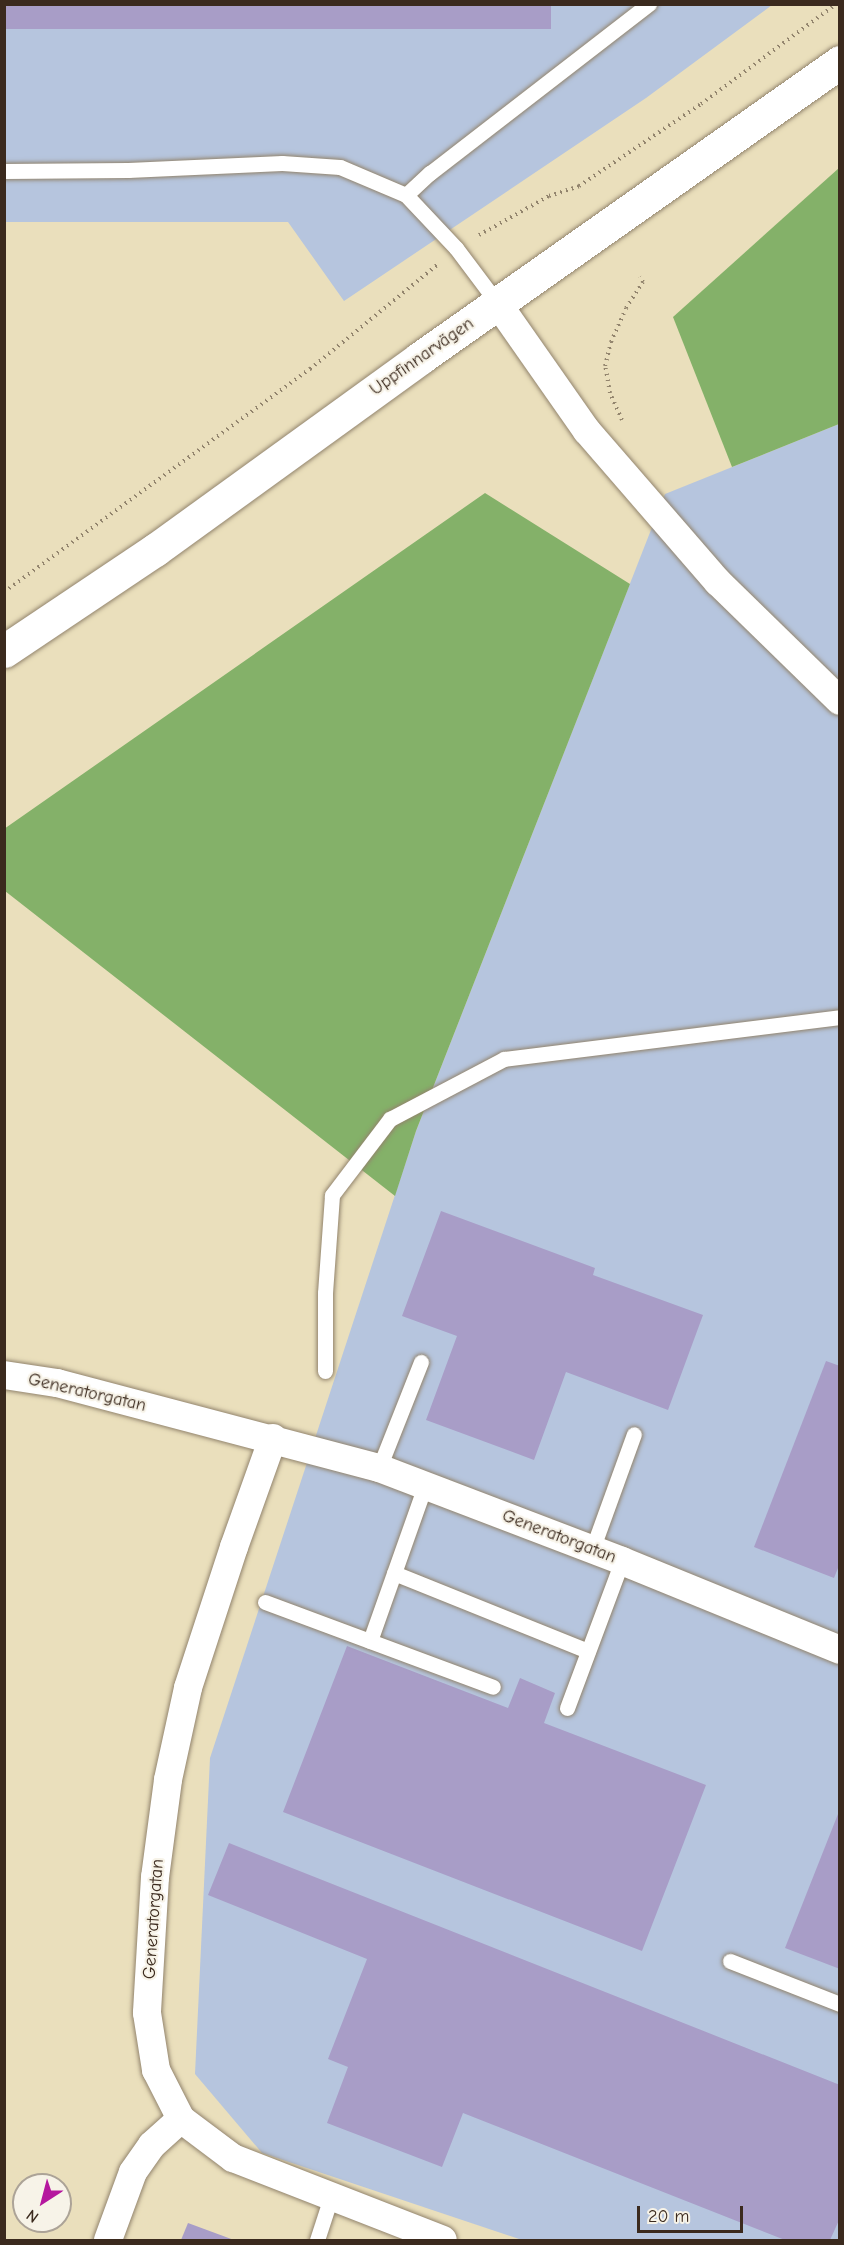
<!DOCTYPE html>
<html>
<head>
<meta charset="utf-8">
<style>
	body { margin:0 }
	#map { position:relative; width:844px; height:2245px; overflow:hidden; background:#eadfbc; font-family:"Comic Neue",sans-serif }
	div>[style] { position:absolute }
	.industrial>* { inset:0; background:#b6c5de }
	.forest>* { inset:0; background:#84b169 }
	.building>* { inset:0; background:#a89dc7; transform-origin:0 0 }
	.path>* { height:4px; margin-top:-2px; transform-origin:0; background:repeating-linear-gradient(90deg,#92846d 0 1.5px,transparent 0 6px) }
	.roads { filter:drop-shadow(0 0 2px #92846d) drop-shadow(0 0 2px #92846d) }
	.service>* { height:15px; margin:-7.5px; padding:0 7.5px; transform-origin:7.5px; border-radius:7.5px; background:#fff }
	.minor>* { height:28px; margin:-14px; padding:0 14px; transform-origin:14px; border-radius:14px; background:#fff }
	.tertiary>* { height:33px; margin:-16.5px; padding:0 16.5px; transform-origin:16.5px; border-radius:16.5px; background:#fff }
	span { translate:-50% -50%; white-space:nowrap; text-align:center; line-height:1.15; -webkit-text-stroke:4.5px #f7f3e8; paint-order:stroke }
	.street-label { font-size:18px; color:#3b2a1e }
	.frame { position:absolute; inset:0; border:6px solid #3b2a1e; pointer-events:none }
	.north { position:absolute; left:12px; top:2173px; width:60px; height:60px; box-sizing:border-box; background:#f7f3e8; border:2px solid #aca397; border-radius:50%; rotate:216deg; font-size:16px; font-weight:700; line-height:24px; text-align:center; color:#3b2a1e }
	.north::after { content:''; display:block; margin:auto; width:21px; height:27px; background:#b5179e; clip-path:polygon(50% 0,100% 100%,50% 72%,0 100%) }
	.scale { position:absolute; left:637px; top:2206px; width:106px; height:27px; box-sizing:border-box; border:3px solid #3b2a1e; border-top:0; padding-left:8px; font-size:18px; line-height:21px; white-space:nowrap; color:#3b2a1e; -webkit-text-stroke:4px #f7f3e8; paint-order:stroke }
</style>
</head>
<body>
<div id="map">
	<div class="industrial">
		<i style="clip-path:polygon(4px 5px,772px 5px,646px 98px,344px 301px,288px 222px,5px 222px)"></i>
		<i style="clip-path:polygon(839px 424px,839px 2240px,522px 2240px,262px 2153px,195px 2074px,210px 1758px,416px 1131px,665px 494px)"></i>
	</div>
	<div class="forest">
		<i style="clip-path:polygon(839px 168px,839px 424px,732px 467px,673px 317px)"></i>
		<i style="clip-path:polygon(485px 493px,630px 584px,416px 1131px,395px 1196px,5px 891px,4px 829px)"></i>
	</div>
	<div class="building">
		<i style="left:6px;top:4px;width:545px;height:25px"></i>
		<i style="clip-path:polygon(441px 1211px,595px 1268px,593px 1275px,703px 1315px,668px 1410px,566px 1372px,534px 1460px,426px 1420px,457px 1336px,402px 1316px)"></i>
		<i style="clip-path:polygon(826px 1361px,840px 1366px,840px 1563px,834px 1578px,754px 1547px)"></i>
		<i style="clip-path:polygon(347px 1646px,508px 1708px,520px 1678px,555px 1693px,544px 1723px,706px 1785px,642px 1951px,283px 1812px)"></i>
		<i style="clip-path:polygon(840px 1809px,840px 1969px,785px 1948px)"></i>
		<i style="clip-path:polygon(229px 1843px,840px 2085px,840px 2218px,830px 2240px,785px 2240px,463px 2113px,442px 2167px,327px 2123px,348px 2067px,328px 2059px,367px 1959px,208px 1895px)"></i>
		<i style="clip-path:polygon(188px 2223px,234px 2240px,181px 2240px)"></i>
	</div>
	<div class="path">
		<i style="left:479px;top:235px;width:80px;rotate:-29.1deg"></i>
		<i style="left:549px;top:196px;width:32px;rotate:-18deg"></i>
		<i style="left:579px;top:186px;width:147px;rotate:-33.9deg"></i>
		<i style="left:701px;top:104px;width:168px;rotate:-36.5deg"></i>
		<i style="left:622px;top:420px;width:30px;rotate:-114deg"></i>
		<i style="left:610px;top:393px;width:27px;rotate:-100deg"></i>
		<i style="left:605px;top:366px;width:25px;rotate:-76deg"></i>
		<i style="left:611px;top:342px;width:37px;rotate:-66deg"></i>
		<i style="left:626px;top:308px;width:31px;rotate:-57deg"></i>
		<i style="left:643px;top:282px;width:6px;rotate:-121deg"></i>
		<i style="left:4px;top:592px;width:379px;rotate:-36.1deg"></i>
		<i style="left:310px;top:369px;width:164px;rotate:-39.3deg"></i>
	</div>
	<div class="roads">
		<div class="service">
			<i style="left:4px;top:171px;width:124px;rotate:-0.5deg"></i>
			<i style="left:128px;top:170px;width:154px;rotate:-2.6deg"></i>
			<i style="left:282px;top:163px;width:58px;rotate:3.9deg"></i>
			<i style="left:340px;top:167px;width:72px;rotate:23deg"></i>
			<i style="left:406px;top:195px;width:73px;rotate:46.7deg"></i>
			<i style="left:456px;top:248px;width:70px;rotate:53.1deg"></i>
			<i style="left:406px;top:195px;width:33px;rotate:-43deg"></i>
			<i style="left:430px;top:173px;width:277px;rotate:-37.7deg"></i>
			<i style="left:325px;top:1371px;width:78px;rotate:-90deg"></i>
			<i style="left:325px;top:1293px;width:98px;rotate:-85.9deg"></i>
			<i style="left:332px;top:1195px;width:96px;rotate:-52.7deg"></i>
			<i style="left:390px;top:1119px;width:129px;rotate:-27.8deg"></i>
			<i style="left:504px;top:1059px;width:339px;rotate:-7.1deg"></i>
			<i style="left:379px;top:1468px;width:114px;rotate:-68.4deg"></i>
			<i style="left:592px;top:1550px;width:123px;rotate:-70.1deg"></i>
			<i style="left:394px;top:1573px;width:209px;rotate:21.9deg"></i>
			<i style="left:265px;top:1602px;width:243px;rotate:20.4deg"></i>
			<i style="left:370px;top:1641px;width:164px;rotate:-70.5deg"></i>
			<i style="left:567px;top:1708px;width:157px;rotate:-69.5deg"></i>
			<i style="left:730px;top:1961px;width:118px;rotate:21.4deg"></i>
			<i style="left:317px;top:2240px;width:45px;rotate:-72deg"></i>
		</div>
		<div class="minor">
			<i style="left:498px;top:304px;width:155px;rotate:55deg"></i>
			<i style="left:587px;top:431px;width:200px;rotate:49.1deg"></i>
			<i style="left:718px;top:582px;width:170px;rotate:44.3deg"></i>
			<i style="left:4px;top:1375px;width:54px;rotate:8.6deg"></i>
			<i style="left:57px;top:1383px;width:333px;rotate:14.8deg"></i>
			<i style="left:379px;top:1468px;width:260px;rotate:20.9deg"></i>
			<i style="left:622px;top:1561px;width:235px;rotate:22.2deg"></i>
			<i style="left:273px;top:1438px;width:116px;rotate:109.7deg"></i>
			<i style="left:234px;top:1547px;width:148px;rotate:108.1deg"></i>
			<i style="left:188px;top:1688px;width:94px;rotate:102.3deg"></i>
			<i style="left:168px;top:1780px;width:98px;rotate:97.6deg"></i>
			<i style="left:155px;top:1877px;width:136px;rotate:93.4deg"></i>
			<i style="left:147px;top:2013px;width:58px;rotate:81deg"></i>
			<i style="left:156px;top:2070px;width:55px;rotate:63deg"></i>
			<i style="left:181px;top:2119px;width:65px;rotate:36.9deg"></i>
			<i style="left:233px;top:2158px;width:225px;rotate:21.3deg"></i>
			<i style="left:108px;top:2240px;width:72px;rotate:-69.8deg"></i>
			<i style="left:133px;top:2172px;width:33px;rotate:-55deg"></i>
			<i style="left:152px;top:2145px;width:39px;rotate:-42deg"></i>
		</div>
		<div class="tertiary">
			<i style="left:4px;top:651px;width:182px;rotate:-33.8deg"></i>
			<i style="left:155px;top:550px;width:327px;rotate:-35.9deg"></i>
			<i style="left:420px;top:358px;width:514px;rotate:-35.17deg"></i>
		</div>
	</div>
	<div class="street-label">
		<span style="left:422px;top:357px;rotate:-35deg">Uppfinnarvägen</span>
		<span style="left:87px;top:1393px;rotate:13deg">Generatorgatan</span>
		<span style="left:559px;top:1537px;rotate:21deg">Generatorgatan</span>
		<span style="left:154px;top:1919px;rotate:-86deg">Generatorgatan</span>
	</div>
	<div class="frame"></div>
	<div class="north">N</div>
	<div class="scale">20 m</div>
</div>
</body>
</html>
